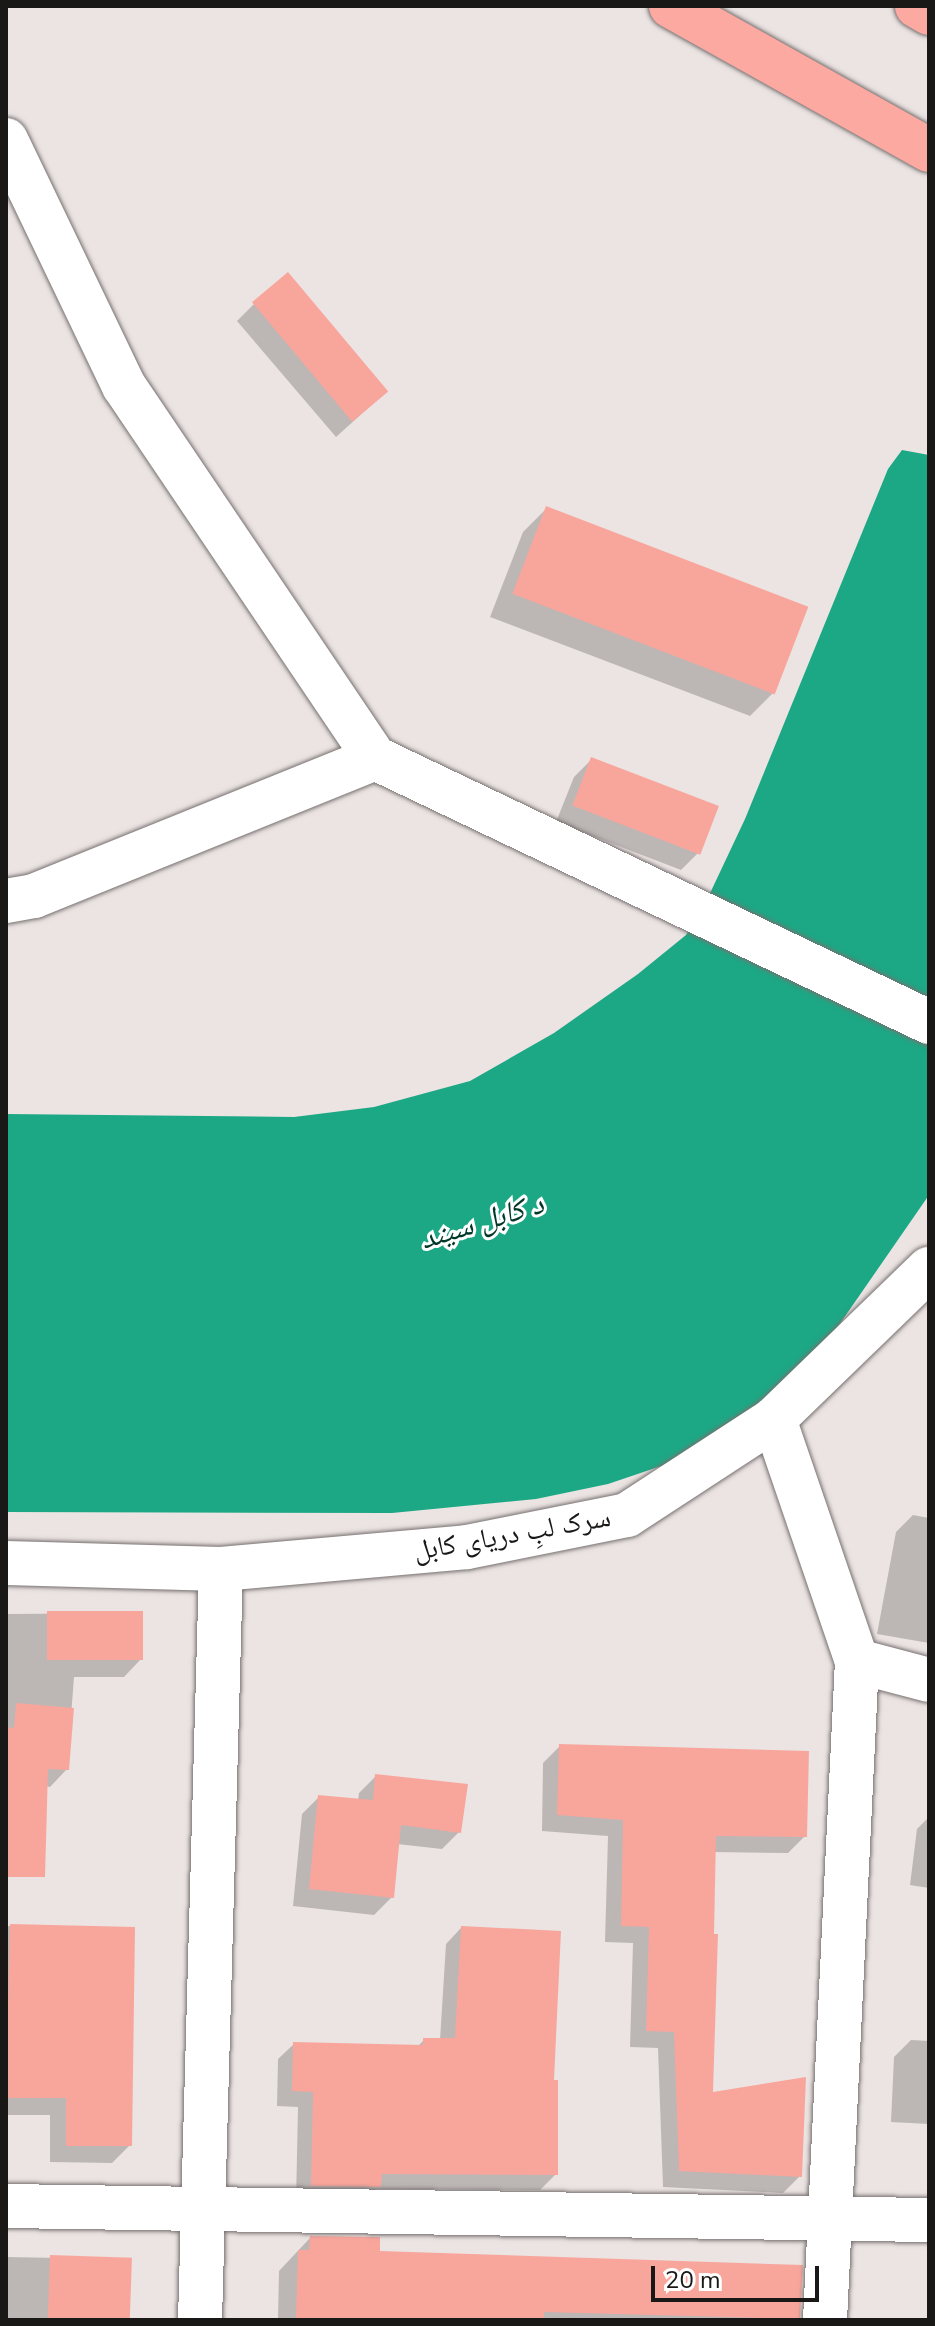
<!DOCTYPE html>
<html>
<head>
<meta charset="utf-8">
<style>
	body { margin:0 }
	#map { position:relative; width:935px; height:2326px; overflow:hidden; background:#ebe4e3; font-family:"Nunito Sans","Noto Naskh Arabic",sans-serif }
	div>[style] { position:absolute }
	.water>* { inset:0; background:#1da885 }
	.shadow>* { inset:0; background:#0003; transform-origin:0 0 }
	.building>* { inset:0; background:#f8a69c; transform-origin:0 0 }
	.roads { filter:drop-shadow(0 0 2px #76706f) drop-shadow(0 0 2px #76706f) }
	.minor>* { height:44px; margin:-22px; padding:0 22px; transform-origin:22px; border-radius:22px; background:#fff }
	.major>* { height:44px; margin:-22px; padding:0 22px; transform-origin:22px; border-radius:22px; background:#fca9a2 }
	span { translate:-50% -50%; white-space:nowrap; text-align:center; line-height:1.15; -webkit-text-stroke:6px #fff; paint-order:stroke }
	.street-label { font-size:28px; color:#1a1817 }
	.water-label { font-size:30px; color:#003729; font-style:italic }
	.frame { position:absolute; inset:0; border:8px solid #1a1817; pointer-events:none }
	.scale { position:absolute; left:651px; top:2266px; width:168px; height:36px; box-sizing:border-box; border:4px solid #1a1817; border-top:0; padding-left:10px; font-size:24px; line-height:28px; white-space:nowrap; color:#1a1817; -webkit-text-stroke:6px #fff; paint-order:stroke }
</style>
</head>
<body>
<div id="map">
	<div class="water">
		<i style="clip-path:polygon(902px 450px,929px 455px,929px 1195px,830px 1338px,765px 1408px,679px 1460px,608px 1484px,536px 1499px,392px 1513px,6px 1512px,6px 1114px,294px 1117px,374px 1107px,470px 1081px,554px 1033px,638px 974px,686px 935px,704px 906px,745px 819px,888px 469px)"></i>
	</div>
	<div class="shadow">
		<i style="clip-path:polygon(254px 304px,387px 391px,336px 437px,237px 321px)"></i>
		<i style="clip-path:polygon(547px 508px,774px 692px,750px 716px,490px 617px,523px 532px)"></i>
		<i style="clip-path:polygon(591px 760px,699px 852px,681px 870px,556px 822px,574px 777px)"></i>
		<i style="clip-path:polygon(913px 1515px,929px 1518px,929px 1643px,877px 1634px,896px 1532px)"></i>
		<i style="clip-path:polygon(141px 1613px,141px 1659px,124px 1677px,74px 1677px,67px 1769px,50px 1787px,45px 1786px,6px 1849px,6px 1614px)"></i>
		<i style="clip-path:polygon(560px 1746px,805px 1836px,788px 1853px,713px 1852px,711px 2094px,800px 2176px,783px 2193px,663px 2187px,658px 2048px,630px 2047px,633px 1943px,605px 1942px,608px 1836px,542px 1831px,543px 1763px)"></i>
		<i style="clip-path:polygon(376px 1776px,459px 1832px,442px 1849px,397px 1844px,392px 1897px,374px 1915px,293px 1906px,302px 1814px,319px 1797px,358px 1801px,359px 1793px)"></i>
		<i style="clip-path:polygon(929px 1817px,929px 1888px,910px 1885px,917px 1829px)"></i>
		<i style="clip-path:polygon(6px 1926px,133px 1929px,130px 2145px,112px 2163px,50px 2162px,50px 2115px,6px 2115px)"></i>
		<i style="clip-path:polygon(461px 1928px,552px 2082px,556px 2174px,540px 2190px,376px 2189px,364px 2202px,296px 2201px,298px 2107px,277px 2106px,278px 2059px,294px 2044px,417px 2047px,424px 2040px,440px 2040px,446px 1944px)"></i>
		<i style="clip-path:polygon(911px 2040px,929px 2041px,929px 2124px,891px 2122px,894px 2057px)"></i>
		<i style="clip-path:polygon(310px 2238px,378px 2253px,798px 2319px,278px 2320px,279px 2271px)"></i>
		<i style="left:6px;top:2257px;width:124px;height:63px;rotate:1deg"></i>
	</div>
	<div class="building">
		<i style="left:288px;top:272px;width:156px;height:47px;rotate:50deg"></i>
		<i style="left:546px;top:506px;width:281px;height:94px;rotate:21deg"></i>
		<i style="left:591px;top:757px;width:137px;height:52px;rotate:21deg"></i>
		<i style="left:143px;top:1611px;width:49px;height:96px;rotate:90deg"></i>
		<i style="clip-path:polygon(16px 1703px,74px 1708px,69px 1770px,48px 1769px,45px 1877px,6px 1877px,6px 1727px,14px 1728px)"></i>
		<i style="clip-path:polygon(559px 1744px,809px 1751px,807px 1837px,716px 1836px,714px 1934px,718px 1934px,713px 2092px,806px 2077px,802px 2177px,679px 2171px,674px 2032px,646px 2031px,649px 1927px,621px 1926px,623px 1820px,557px 1815px)"></i>
		<i style="clip-path:polygon(375px 1774px,468px 1784px,461px 1833px,401px 1825px,394px 1898px,309px 1889px,318px 1795px,373px 1800px)"></i>
		<i style="clip-path:polygon(10px 1924px,135px 1927px,132px 2146px,66px 2146px,66px 2098px,6px 2098px)"></i>
		<i style="clip-path:polygon(461px 1926px,561px 1931px,554px 2080px,558px 2080px,558px 2175px,382px 2174px,381px 2187px,311px 2186px,313px 2092px,292px 2091px,293px 2042px,423px 2045px,423px 2038px,455px 2038px)"></i>
		<i style="clip-path:polygon(310px 2236px,380px 2237px,380px 2251px,803px 2265px,800px 2319px,544px 2312px,544px 2320px,296px 2320px,298px 2250px,309px 2250px)"></i>
		<i style="left:50px;top:2255px;width:82px;height:65px;rotate:2deg"></i>
	</div>
	<div class="roads">
		<div class="minor">
			<i style="left:6px;top:140px;width:273px;rotate:64.4deg"></i>
			<i style="left:124px;top:386px;width:449px;rotate:56deg"></i>
			<i style="left:375px;top:758px;width:614px;rotate:25.48deg"></i>
			<i style="left:6px;top:901px;width:28px;rotate:-10deg"></i>
			<i style="left:34px;top:896px;width:368px;rotate:-22deg"></i>
			<i style="left:774px;top:1419px;width:256px;rotate:71.1deg"></i>
			<i style="left:857px;top:1661px;width:660px;rotate:92.78deg"></i>
			<i style="left:6px;top:1563px;width:215px;rotate:1.6deg"></i>
			<i style="left:221px;top:1569px;width:247px;rotate:-5.1deg"></i>
			<i style="left:467px;top:1547px;width:163px;rotate:-11.3deg"></i>
			<i style="left:627px;top:1515px;width:176px;rotate:-33.1deg"></i>
			<i style="left:774px;top:1419px;width:216px;rotate:-44.1deg"></i>
			<i style="left:857px;top:1661px;width:74px;rotate:14.8deg"></i>
			<i style="left:6px;top:2206px;width:923px;rotate:0.87deg"></i>
			<i style="left:200px;top:2320px;width:751px;rotate:-88.4deg"></i>
		</div>
		<div class="major">
			<i style="left:671px;top:6px;width:295px;rotate:29.2deg"></i>
			<i style="left:917px;top:6px;width:14px;rotate:30deg"></i>
		</div>
	</div>
	<div class="street-label">
		<span style="left:512px;top:1534px;rotate:-10deg">سرک لبِ دریای کابل</span>
	</div>
	<div class="water-label">
		<span style="left:482px;top:1222px;rotate:-17deg">د کابل سيند</span>
	</div>
	<div class="frame"></div>
	<div class="scale">20 m</div>
</div>
</body>
</html>
